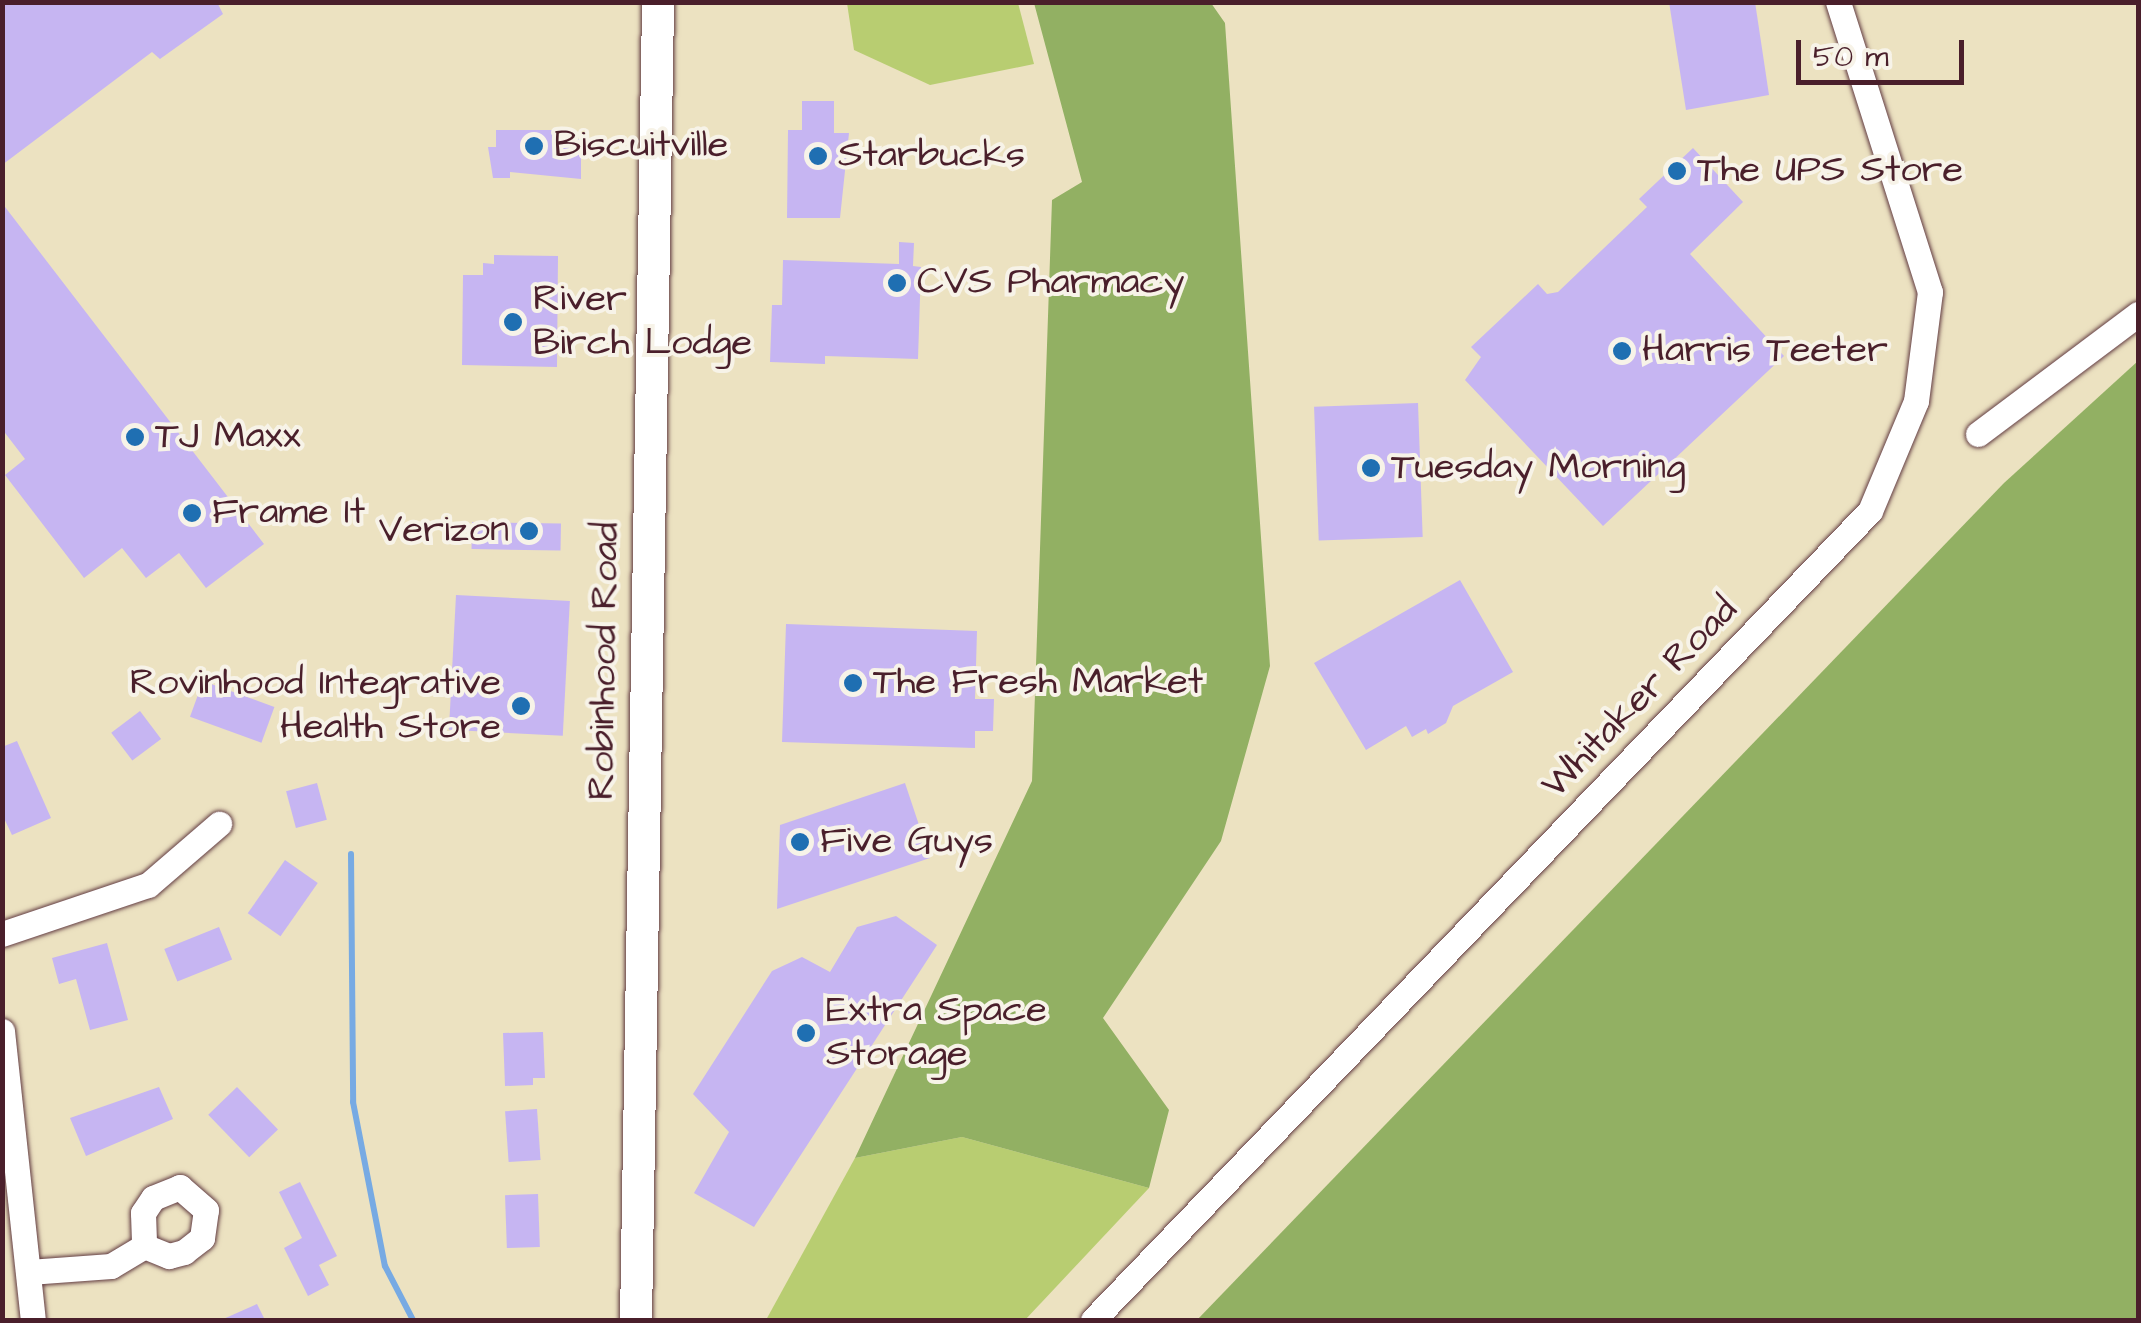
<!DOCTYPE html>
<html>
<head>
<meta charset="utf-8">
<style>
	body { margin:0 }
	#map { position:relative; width:2141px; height:1323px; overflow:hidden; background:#ece2c1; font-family:"Architects Daughter",sans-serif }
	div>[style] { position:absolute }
	.green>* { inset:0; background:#b8cd71 }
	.forest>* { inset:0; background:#92b063 }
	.stream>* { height:6px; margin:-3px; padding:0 3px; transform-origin:3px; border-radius:3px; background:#77aae3 }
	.building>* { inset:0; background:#c6b5f2; transform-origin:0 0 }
	.roads { filter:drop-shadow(0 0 2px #623c42) drop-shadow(0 0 2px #623c42) }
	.minor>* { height:25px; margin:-12.5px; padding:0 12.5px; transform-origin:12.5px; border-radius:12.5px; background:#fff }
	.major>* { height:32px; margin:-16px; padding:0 16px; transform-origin:16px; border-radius:16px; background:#fff }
	.dots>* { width:28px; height:28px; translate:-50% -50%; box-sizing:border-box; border:5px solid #f7f3e8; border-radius:50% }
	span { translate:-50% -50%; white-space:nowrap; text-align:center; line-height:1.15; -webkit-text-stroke:8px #f7f3e8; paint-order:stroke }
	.poi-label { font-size:38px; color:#4a1f2b }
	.left { translate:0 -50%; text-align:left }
	.right { translate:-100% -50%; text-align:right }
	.street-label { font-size:38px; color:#4a1f2b }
	.frame { position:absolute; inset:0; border:5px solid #4a1f2b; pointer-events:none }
	.scale { position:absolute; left:1796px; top:40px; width:168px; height:45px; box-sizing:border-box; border:5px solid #4a1f2b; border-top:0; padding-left:12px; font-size:30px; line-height:35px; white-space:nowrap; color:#4a1f2b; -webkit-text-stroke:8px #f7f3e8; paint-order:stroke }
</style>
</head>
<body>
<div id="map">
	<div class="green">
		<i style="clip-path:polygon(847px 3px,1018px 3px,1034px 64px,930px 85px,854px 50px)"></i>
		<i style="clip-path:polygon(962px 1137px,1149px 1188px,1025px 1320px,766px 1320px,855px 1158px)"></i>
	</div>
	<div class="forest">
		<i style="clip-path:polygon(1034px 3px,1211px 3px,1225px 23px,1270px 666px,1221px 841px,1103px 1018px,1169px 1110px,1149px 1188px,962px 1137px,855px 1158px,1032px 781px,1052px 200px,1082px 182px)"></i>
		<i style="clip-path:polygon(2138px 361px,2138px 1320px,1197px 1320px,2004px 483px)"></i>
	</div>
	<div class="stream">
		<i style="left:351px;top:854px;width:248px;rotate:89.5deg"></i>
		<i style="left:353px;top:1102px;width:167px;rotate:79deg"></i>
		<i style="left:385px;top:1266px;width:61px;rotate:62.6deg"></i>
	</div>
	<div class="building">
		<i style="clip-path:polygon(2px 2px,217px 2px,223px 14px,160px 59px,152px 52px,2px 165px)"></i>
		<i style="clip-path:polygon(1669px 2px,1755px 2px,1769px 95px,1686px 110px)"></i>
		<i style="clip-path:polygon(802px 101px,834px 101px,834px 133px,849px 133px,840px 218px,787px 218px,788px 130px,802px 130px)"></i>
		<i style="clip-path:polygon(496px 130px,554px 130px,554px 139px,581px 139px,581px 179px,510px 172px,510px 178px,493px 178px,488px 147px,496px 147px)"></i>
		<i style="clip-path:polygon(1693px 148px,1743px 202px,1690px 254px,1784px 356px,1603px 526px,1465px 380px,1481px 357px,1471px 347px,1538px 284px,1547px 294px,1558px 292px,1647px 207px,1639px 199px)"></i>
		<i style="clip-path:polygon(2px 203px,264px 544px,206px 588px,179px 553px,146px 578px,122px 548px,84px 578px,5px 475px,25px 459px,2px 429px)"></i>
		<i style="clip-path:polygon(899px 242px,914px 243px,913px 266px,921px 267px,918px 359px,825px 356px,825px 364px,770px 362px,772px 305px,782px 305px,783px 260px,899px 264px)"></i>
		<i style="clip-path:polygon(494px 255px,558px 256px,557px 367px,462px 365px,463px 275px,483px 275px,483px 263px,494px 264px)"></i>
		<i style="left:1418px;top:403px;width:134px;height:104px;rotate:88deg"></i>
		<i style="left:472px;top:522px;width:89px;height:27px;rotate:1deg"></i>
		<i style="clip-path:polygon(1460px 580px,1513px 672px,1453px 706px,1446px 723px,1428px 734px,1426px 729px,1412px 737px,1406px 726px,1366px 750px,1314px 663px)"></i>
		<i style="left:456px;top:595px;width:114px;height:135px;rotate:3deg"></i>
		<i style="clip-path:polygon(786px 624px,977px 631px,975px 699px,994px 699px,993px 731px,975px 731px,975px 748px,782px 742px)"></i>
		<i style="left:203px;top:681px;width:76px;height:38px;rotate:20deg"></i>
		<i style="left:140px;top:711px;width:35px;height:36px;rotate:53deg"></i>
		<i style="clip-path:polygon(17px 741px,51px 818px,12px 835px,2px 814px,2px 747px)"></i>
		<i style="left:317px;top:783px;width:38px;height:32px;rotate:75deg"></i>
		<i style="clip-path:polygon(905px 783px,930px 858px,777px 909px,780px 825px)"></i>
		<i style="left:285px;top:860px;width:40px;height:65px;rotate:35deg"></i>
		<i style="clip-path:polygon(896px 916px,937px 945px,754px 1227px,694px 1193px,729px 1132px,693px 1094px,772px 971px,802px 957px,830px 972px,857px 927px)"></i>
		<i style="left:219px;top:927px;width:35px;height:59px;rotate:68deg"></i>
		<i style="clip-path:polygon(107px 943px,128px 1020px,90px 1030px,76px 979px,59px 984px,52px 958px)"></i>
		<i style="clip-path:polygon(543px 1032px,545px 1078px,533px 1078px,533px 1085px,505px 1086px,503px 1033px)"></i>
		<i style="clip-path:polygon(159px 1087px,173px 1119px,86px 1156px,70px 1118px)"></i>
		<i style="left:237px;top:1087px;width:59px;height:40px;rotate:46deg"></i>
		<i style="left:537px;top:1109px;width:51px;height:32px;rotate:86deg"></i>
		<i style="clip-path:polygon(300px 1182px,337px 1256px,319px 1265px,329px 1285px,308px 1296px,284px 1248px,302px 1238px,279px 1192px)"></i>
		<i style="left:538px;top:1194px;width:53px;height:33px;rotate:88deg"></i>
		<i style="clip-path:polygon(257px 1304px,265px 1320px,221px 1320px)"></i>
	</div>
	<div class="roads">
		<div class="minor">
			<i style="left:1978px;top:434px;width:200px;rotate:-36.9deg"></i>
			<i style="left:2px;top:934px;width:154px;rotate:-18.6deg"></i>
			<i style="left:148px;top:885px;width:94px;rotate:-40.7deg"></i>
			<i style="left:2px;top:1031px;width:291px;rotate:83.9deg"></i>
			<i style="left:29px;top:1272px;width:82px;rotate:-4.2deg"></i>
			<i style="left:111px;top:1266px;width:39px;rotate:-31deg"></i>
			<i style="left:144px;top:1246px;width:27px;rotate:22deg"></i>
			<i style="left:169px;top:1256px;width:16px;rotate:-15deg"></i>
			<i style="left:184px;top:1252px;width:23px;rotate:-38deg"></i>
			<i style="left:202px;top:1238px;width:28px;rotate:-82deg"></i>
			<i style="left:206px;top:1210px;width:35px;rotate:-139deg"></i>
			<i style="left:180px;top:1187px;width:29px;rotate:158deg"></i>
			<i style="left:153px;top:1198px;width:18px;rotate:124deg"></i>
			<i style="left:143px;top:1213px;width:33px;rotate:88deg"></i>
			<i style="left:1093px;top:1320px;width:1122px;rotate:-46.16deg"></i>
			<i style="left:1870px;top:511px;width:119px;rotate:-67.3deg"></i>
			<i style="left:1916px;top:401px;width:110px;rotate:-82.7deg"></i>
			<i style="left:1930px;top:292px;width:304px;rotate:-107.6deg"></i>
		</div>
		<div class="major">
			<i style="left:636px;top:1320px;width:1318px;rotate:-89.04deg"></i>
		</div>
	</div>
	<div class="dots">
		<i style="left:534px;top:146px;background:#1f6fb2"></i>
		<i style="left:818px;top:156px;background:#1f6fb2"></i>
		<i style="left:1677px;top:171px;background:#1f6fb2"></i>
		<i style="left:897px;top:283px;background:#1f6fb2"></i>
		<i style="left:513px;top:322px;background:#1f6fb2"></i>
		<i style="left:1622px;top:351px;background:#1f6fb2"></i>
		<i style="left:135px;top:437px;background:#1f6fb2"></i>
		<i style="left:1371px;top:468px;background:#1f6fb2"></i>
		<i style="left:192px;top:513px;background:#1f6fb2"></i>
		<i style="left:529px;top:531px;background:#1f6fb2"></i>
		<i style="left:853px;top:683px;background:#1f6fb2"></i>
		<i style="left:521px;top:706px;background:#1f6fb2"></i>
		<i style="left:800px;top:842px;background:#1f6fb2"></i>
		<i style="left:806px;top:1033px;background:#1f6fb2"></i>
	</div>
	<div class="poi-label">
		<span class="left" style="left:554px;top:146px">Biscuitville</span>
		<span class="left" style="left:838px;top:156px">Starbucks</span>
		<span class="left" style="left:1697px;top:171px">The UPS Store</span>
		<span class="left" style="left:917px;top:283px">CVS Pharmacy</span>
		<span class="left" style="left:533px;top:322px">River<br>Birch Lodge</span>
		<span class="left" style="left:1642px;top:351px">Harris Teeter</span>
		<span class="left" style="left:155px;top:437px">TJ Maxx</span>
		<span class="left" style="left:1391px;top:468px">Tuesday Morning</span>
		<span class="left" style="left:212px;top:513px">Frame It</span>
		<span class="right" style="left:509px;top:531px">Verizon</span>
		<span class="left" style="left:873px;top:683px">The Fresh Market</span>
		<span class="right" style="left:501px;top:706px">Rovinhood Integrative<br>Health Store</span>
		<span class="left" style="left:820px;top:842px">Five Guys</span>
		<span class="left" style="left:826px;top:1033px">Extra Space<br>Storage</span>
	</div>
	<div class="street-label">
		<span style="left:605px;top:661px;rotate:-89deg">Robinhood Road</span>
		<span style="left:1640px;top:698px;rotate:-46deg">Whitaker Road</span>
	</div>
	<div class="frame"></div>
	<div class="scale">50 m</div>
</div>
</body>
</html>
